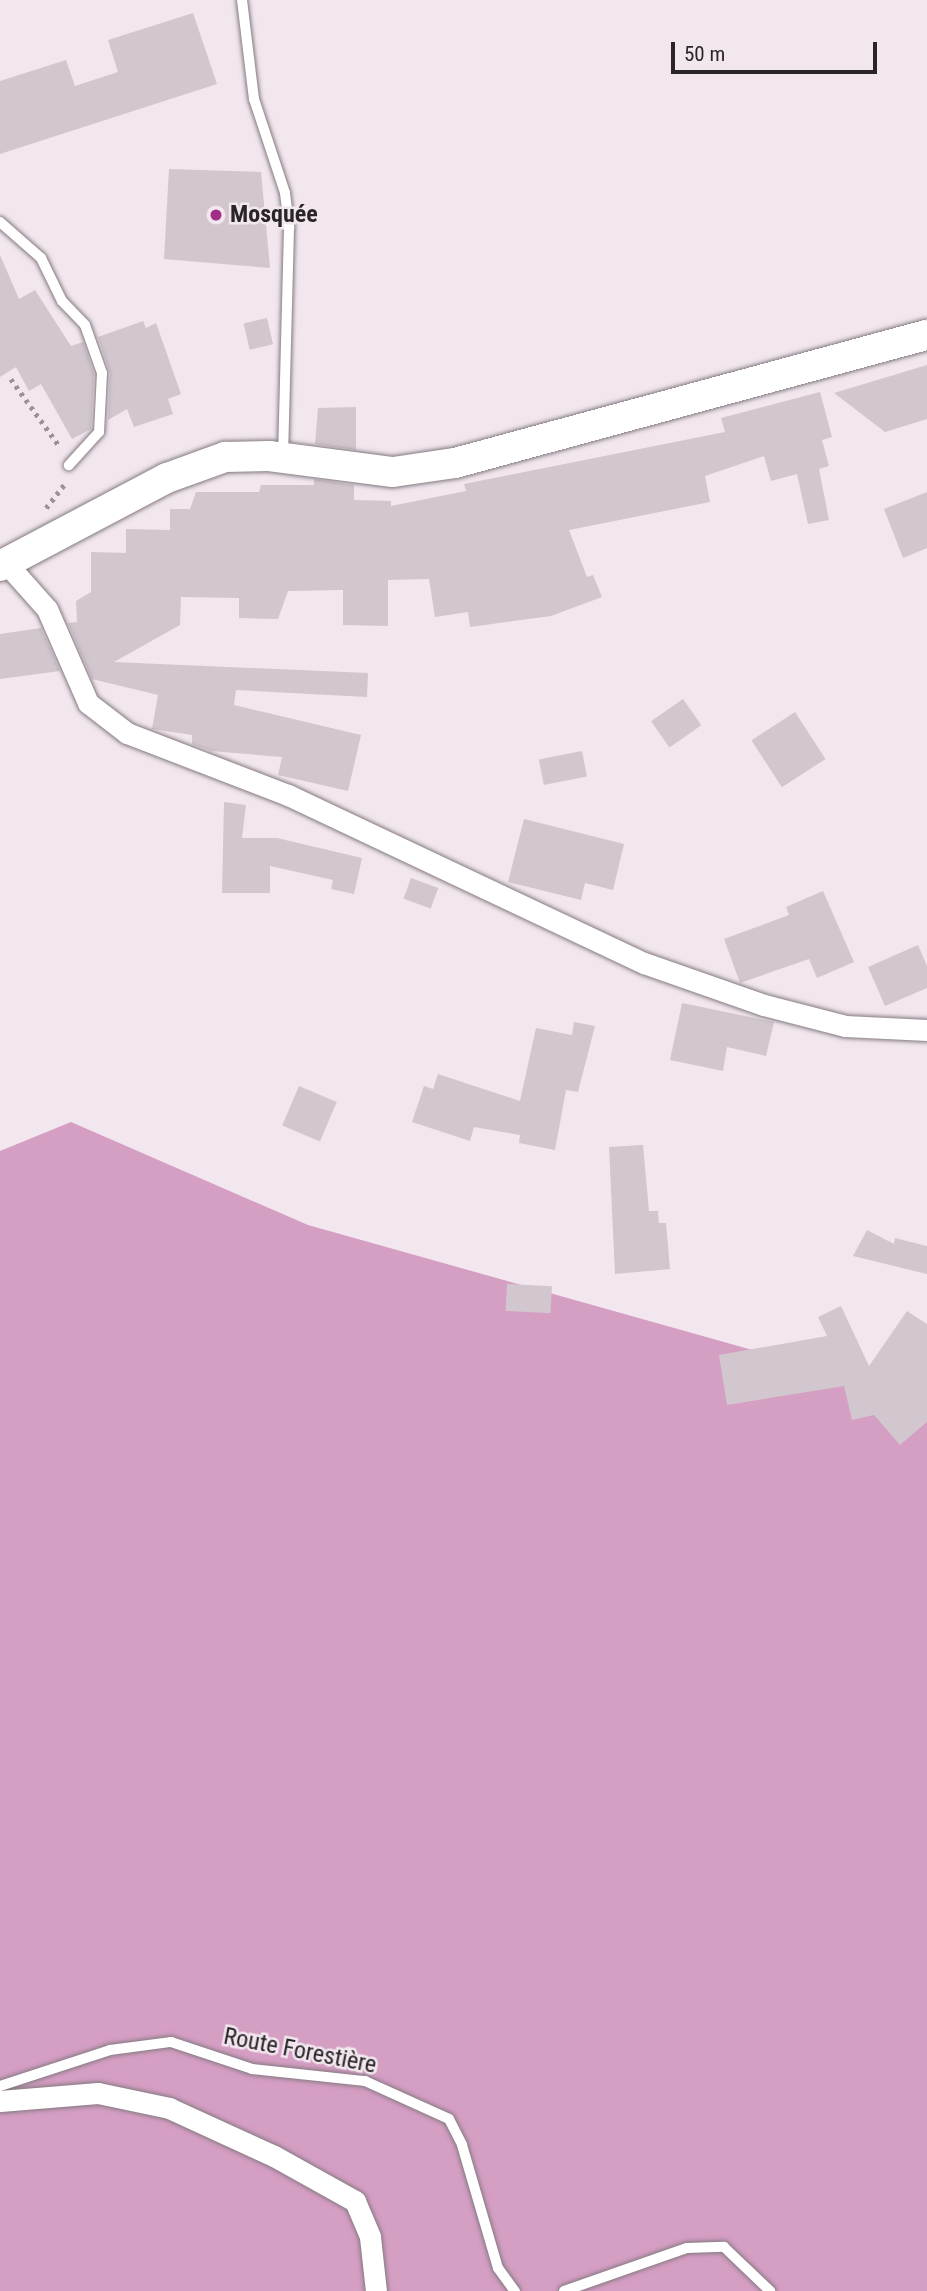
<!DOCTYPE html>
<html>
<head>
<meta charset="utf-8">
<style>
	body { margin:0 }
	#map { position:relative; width:927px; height:2291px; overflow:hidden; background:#f2e7ee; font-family:"Roboto Condensed",sans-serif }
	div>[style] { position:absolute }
	.forest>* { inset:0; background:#d59ec3 }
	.building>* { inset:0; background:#d2c7ce; transform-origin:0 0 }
	.path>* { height:4.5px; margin-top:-2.25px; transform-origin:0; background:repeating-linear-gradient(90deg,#9a9297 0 3.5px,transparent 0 8.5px) }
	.roads { filter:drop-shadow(0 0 2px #847a81) drop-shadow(0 0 2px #847a81) }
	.lane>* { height:10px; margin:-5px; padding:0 5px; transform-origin:5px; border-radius:5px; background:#fff }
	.street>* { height:21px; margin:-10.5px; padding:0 10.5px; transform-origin:10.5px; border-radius:10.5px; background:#fff }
	.secondary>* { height:30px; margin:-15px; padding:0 15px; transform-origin:15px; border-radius:15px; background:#fff }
	.dots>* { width:19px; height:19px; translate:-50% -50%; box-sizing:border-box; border:4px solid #f2e7ee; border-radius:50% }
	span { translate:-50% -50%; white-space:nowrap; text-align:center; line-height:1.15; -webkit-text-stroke:5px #f2e7ee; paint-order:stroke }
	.poi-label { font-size:24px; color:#282427; font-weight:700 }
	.left { translate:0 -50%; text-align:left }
	.street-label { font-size:24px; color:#282427 }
	.scale { position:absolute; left:671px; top:42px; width:206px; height:32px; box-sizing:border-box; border:4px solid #282427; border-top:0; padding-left:9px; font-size:21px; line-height:24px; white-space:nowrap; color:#282427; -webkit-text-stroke:5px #f2e7ee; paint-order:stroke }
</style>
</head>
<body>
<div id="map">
	<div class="forest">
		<i style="clip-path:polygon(71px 1122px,308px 1225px,927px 1399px,927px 2291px,0 2291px,0 1151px)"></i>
	</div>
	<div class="building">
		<i style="clip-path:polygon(193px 13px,217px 84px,0 154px,0 81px,66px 60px,75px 86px,118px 72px,108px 40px)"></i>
		<i style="clip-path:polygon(169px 169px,261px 172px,270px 268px,164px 259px)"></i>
		<i style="clip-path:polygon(0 255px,19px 299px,35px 290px,71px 346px,83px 342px,94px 374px,91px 429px,72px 439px,41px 384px,29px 391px,16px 367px,0 377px)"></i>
		<i style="left:267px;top:318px;width:27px;height:24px;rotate:77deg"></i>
		<i style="clip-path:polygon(143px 321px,146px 328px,156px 323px,181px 394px,168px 399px,173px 414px,134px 427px,127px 409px,108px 420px,110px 373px,98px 337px)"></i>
		<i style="clip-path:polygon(927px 365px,927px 419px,885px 432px,834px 393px)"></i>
		<i style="clip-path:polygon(820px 392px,832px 437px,822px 440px,829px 466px,819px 469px,829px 520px,808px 524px,797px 474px,771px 481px,764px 456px,705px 476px,710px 502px,569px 530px,587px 577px,593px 575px,602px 597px,551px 616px,470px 627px,468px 612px,435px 617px,429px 579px,388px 580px,388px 626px,343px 625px,343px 590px,288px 591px,278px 619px,239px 618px,239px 598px,181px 597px,180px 625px,114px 662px,368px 673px,367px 697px,236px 690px,234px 705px,361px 735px,348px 791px,278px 775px,282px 757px,211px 751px,192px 744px,192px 735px,152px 729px,158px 695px,92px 679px,68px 623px,77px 622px,76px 601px,91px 592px,91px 552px,126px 553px,126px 529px,170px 530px,170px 509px,190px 509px,196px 492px,259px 492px,261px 485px,314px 485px,314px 479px,354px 485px,354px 500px,391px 501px,391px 506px,466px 491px,464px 484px,725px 432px,721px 418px)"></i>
		<i style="clip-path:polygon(356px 407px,356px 450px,315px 444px,318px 408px)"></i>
		<i style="clip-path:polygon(927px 492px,927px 548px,903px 558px,884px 509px)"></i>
		<i style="clip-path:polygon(41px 628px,60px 671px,0 679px,0 634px)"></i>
		<i style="left:683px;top:699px;width:32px;height:39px;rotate:55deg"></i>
		<i style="left:795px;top:712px;width:56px;height:52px;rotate:57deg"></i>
		<i style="left:582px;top:751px;width:26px;height:44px;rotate:79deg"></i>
		<i style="clip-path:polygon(224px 802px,246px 805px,242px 838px,277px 838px,362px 858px,354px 894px,331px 889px,333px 880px,270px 866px,270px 893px,222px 893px)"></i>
		<i style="clip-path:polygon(524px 819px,624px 844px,613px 890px,585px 883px,581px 900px,508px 882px)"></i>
		<i style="left:411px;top:878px;width:29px;height:22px;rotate:20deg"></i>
		<i style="clip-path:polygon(823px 891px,854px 962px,817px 978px,809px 959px,740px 983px,724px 939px,789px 915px,786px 907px)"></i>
		<i style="clip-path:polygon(918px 945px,927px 966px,927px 988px,885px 1006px,868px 967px)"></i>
		<i style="clip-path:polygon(682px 1003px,774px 1022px,766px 1056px,727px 1047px,723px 1071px,670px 1060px)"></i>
		<i style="clip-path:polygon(574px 1022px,595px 1026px,578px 1092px,566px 1090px,555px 1150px,519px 1143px,520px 1135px,474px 1127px,470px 1141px,412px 1122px,424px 1086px,433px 1089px,438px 1074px,520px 1101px,536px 1028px,572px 1035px)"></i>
		<i style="left:299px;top:1086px;width:41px;height:43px;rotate:23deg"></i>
		<i style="clip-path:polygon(643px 1145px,649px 1211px,658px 1211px,659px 1223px,666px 1223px,670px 1269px,615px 1274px,609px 1147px)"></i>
		<i style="clip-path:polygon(867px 1230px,894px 1244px,895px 1238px,927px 1246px,927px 1274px,853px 1256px)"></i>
		<i style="left:507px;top:1284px;width:45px;height:27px;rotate:3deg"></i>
		<i style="clip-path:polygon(841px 1306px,869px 1366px,907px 1311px,927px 1324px,927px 1422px,900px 1445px,874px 1415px,852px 1420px,844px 1386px,727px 1405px,719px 1355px,827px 1336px,818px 1317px)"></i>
	</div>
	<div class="path">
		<i style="left:11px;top:379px;width:84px;rotate:54.2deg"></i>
		<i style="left:46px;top:508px;width:33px;rotate:-52deg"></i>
	</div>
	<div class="roads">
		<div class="lane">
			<i style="left:242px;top:0;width:100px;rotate:83.1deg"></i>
			<i style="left:254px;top:99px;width:99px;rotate:71.7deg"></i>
			<i style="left:285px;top:193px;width:35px;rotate:83deg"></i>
			<i style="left:289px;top:228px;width:228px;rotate:91.5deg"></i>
			<i style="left:0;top:222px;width:55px;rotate:41.3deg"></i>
			<i style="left:41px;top:258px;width:48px;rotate:64deg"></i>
			<i style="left:62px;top:301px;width:33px;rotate:46deg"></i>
			<i style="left:85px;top:325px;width:51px;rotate:70.5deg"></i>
			<i style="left:102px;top:373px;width:59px;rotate:92.9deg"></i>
			<i style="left:99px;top:432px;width:45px;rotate:132.3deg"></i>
			<i style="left:0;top:2086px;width:116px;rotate:-18.1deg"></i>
			<i style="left:110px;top:2050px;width:62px;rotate:-7.5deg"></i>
			<i style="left:171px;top:2042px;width:85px;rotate:18.4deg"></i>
			<i style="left:252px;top:2069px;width:114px;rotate:6.1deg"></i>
			<i style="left:365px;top:2081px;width:92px;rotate:24.3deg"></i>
			<i style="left:449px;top:2119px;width:29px;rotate:63deg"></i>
			<i style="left:462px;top:2145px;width:128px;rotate:73.7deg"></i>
			<i style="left:498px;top:2268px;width:29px;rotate:54deg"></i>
			<i style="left:564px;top:2291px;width:130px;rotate:-19.3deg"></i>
			<i style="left:687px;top:2248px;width:37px;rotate:-2deg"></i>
			<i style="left:724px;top:2247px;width:64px;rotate:43.7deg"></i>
		</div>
		<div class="street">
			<i style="left:7px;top:564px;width:60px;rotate:48.4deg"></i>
			<i style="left:47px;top:609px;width:103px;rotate:66.4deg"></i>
			<i style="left:88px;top:703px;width:49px;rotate:37.6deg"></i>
			<i style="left:127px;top:733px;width:173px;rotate:21.1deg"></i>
			<i style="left:288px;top:795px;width:394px;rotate:25.3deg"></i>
			<i style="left:644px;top:963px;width:127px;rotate:19.3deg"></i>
			<i style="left:764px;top:1005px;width:84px;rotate:14.5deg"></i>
			<i style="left:845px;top:1026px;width:82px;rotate:2.8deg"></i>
			<i style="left:0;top:2101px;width:98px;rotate:-4.7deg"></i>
			<i style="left:98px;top:2093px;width:73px;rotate:11.9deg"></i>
			<i style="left:169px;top:2108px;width:115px;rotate:24.6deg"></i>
			<i style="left:274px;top:2156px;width:93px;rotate:29.1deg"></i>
			<i style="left:355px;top:2201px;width:39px;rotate:67deg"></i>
			<i style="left:370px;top:2237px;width:54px;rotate:83.7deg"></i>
		</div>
		<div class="secondary">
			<i style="left:0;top:566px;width:189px;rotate:-27.8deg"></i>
			<i style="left:167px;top:478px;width:62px;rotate:-19.9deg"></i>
			<i style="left:225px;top:457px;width:44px;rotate:-1.3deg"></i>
			<i style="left:269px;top:456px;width:125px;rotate:7.4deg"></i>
			<i style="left:393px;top:472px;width:63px;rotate:-8.3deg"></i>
			<i style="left:455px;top:463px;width:489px;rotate:-15.2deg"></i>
		</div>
	</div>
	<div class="dots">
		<i style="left:216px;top:215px;background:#a22d86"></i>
	</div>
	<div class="poi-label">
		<span class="left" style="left:230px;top:215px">Mosquée</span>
	</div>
	<div class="street-label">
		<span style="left:300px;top:2051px;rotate:11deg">Route Forestière</span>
	</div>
	<div class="scale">50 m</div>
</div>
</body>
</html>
